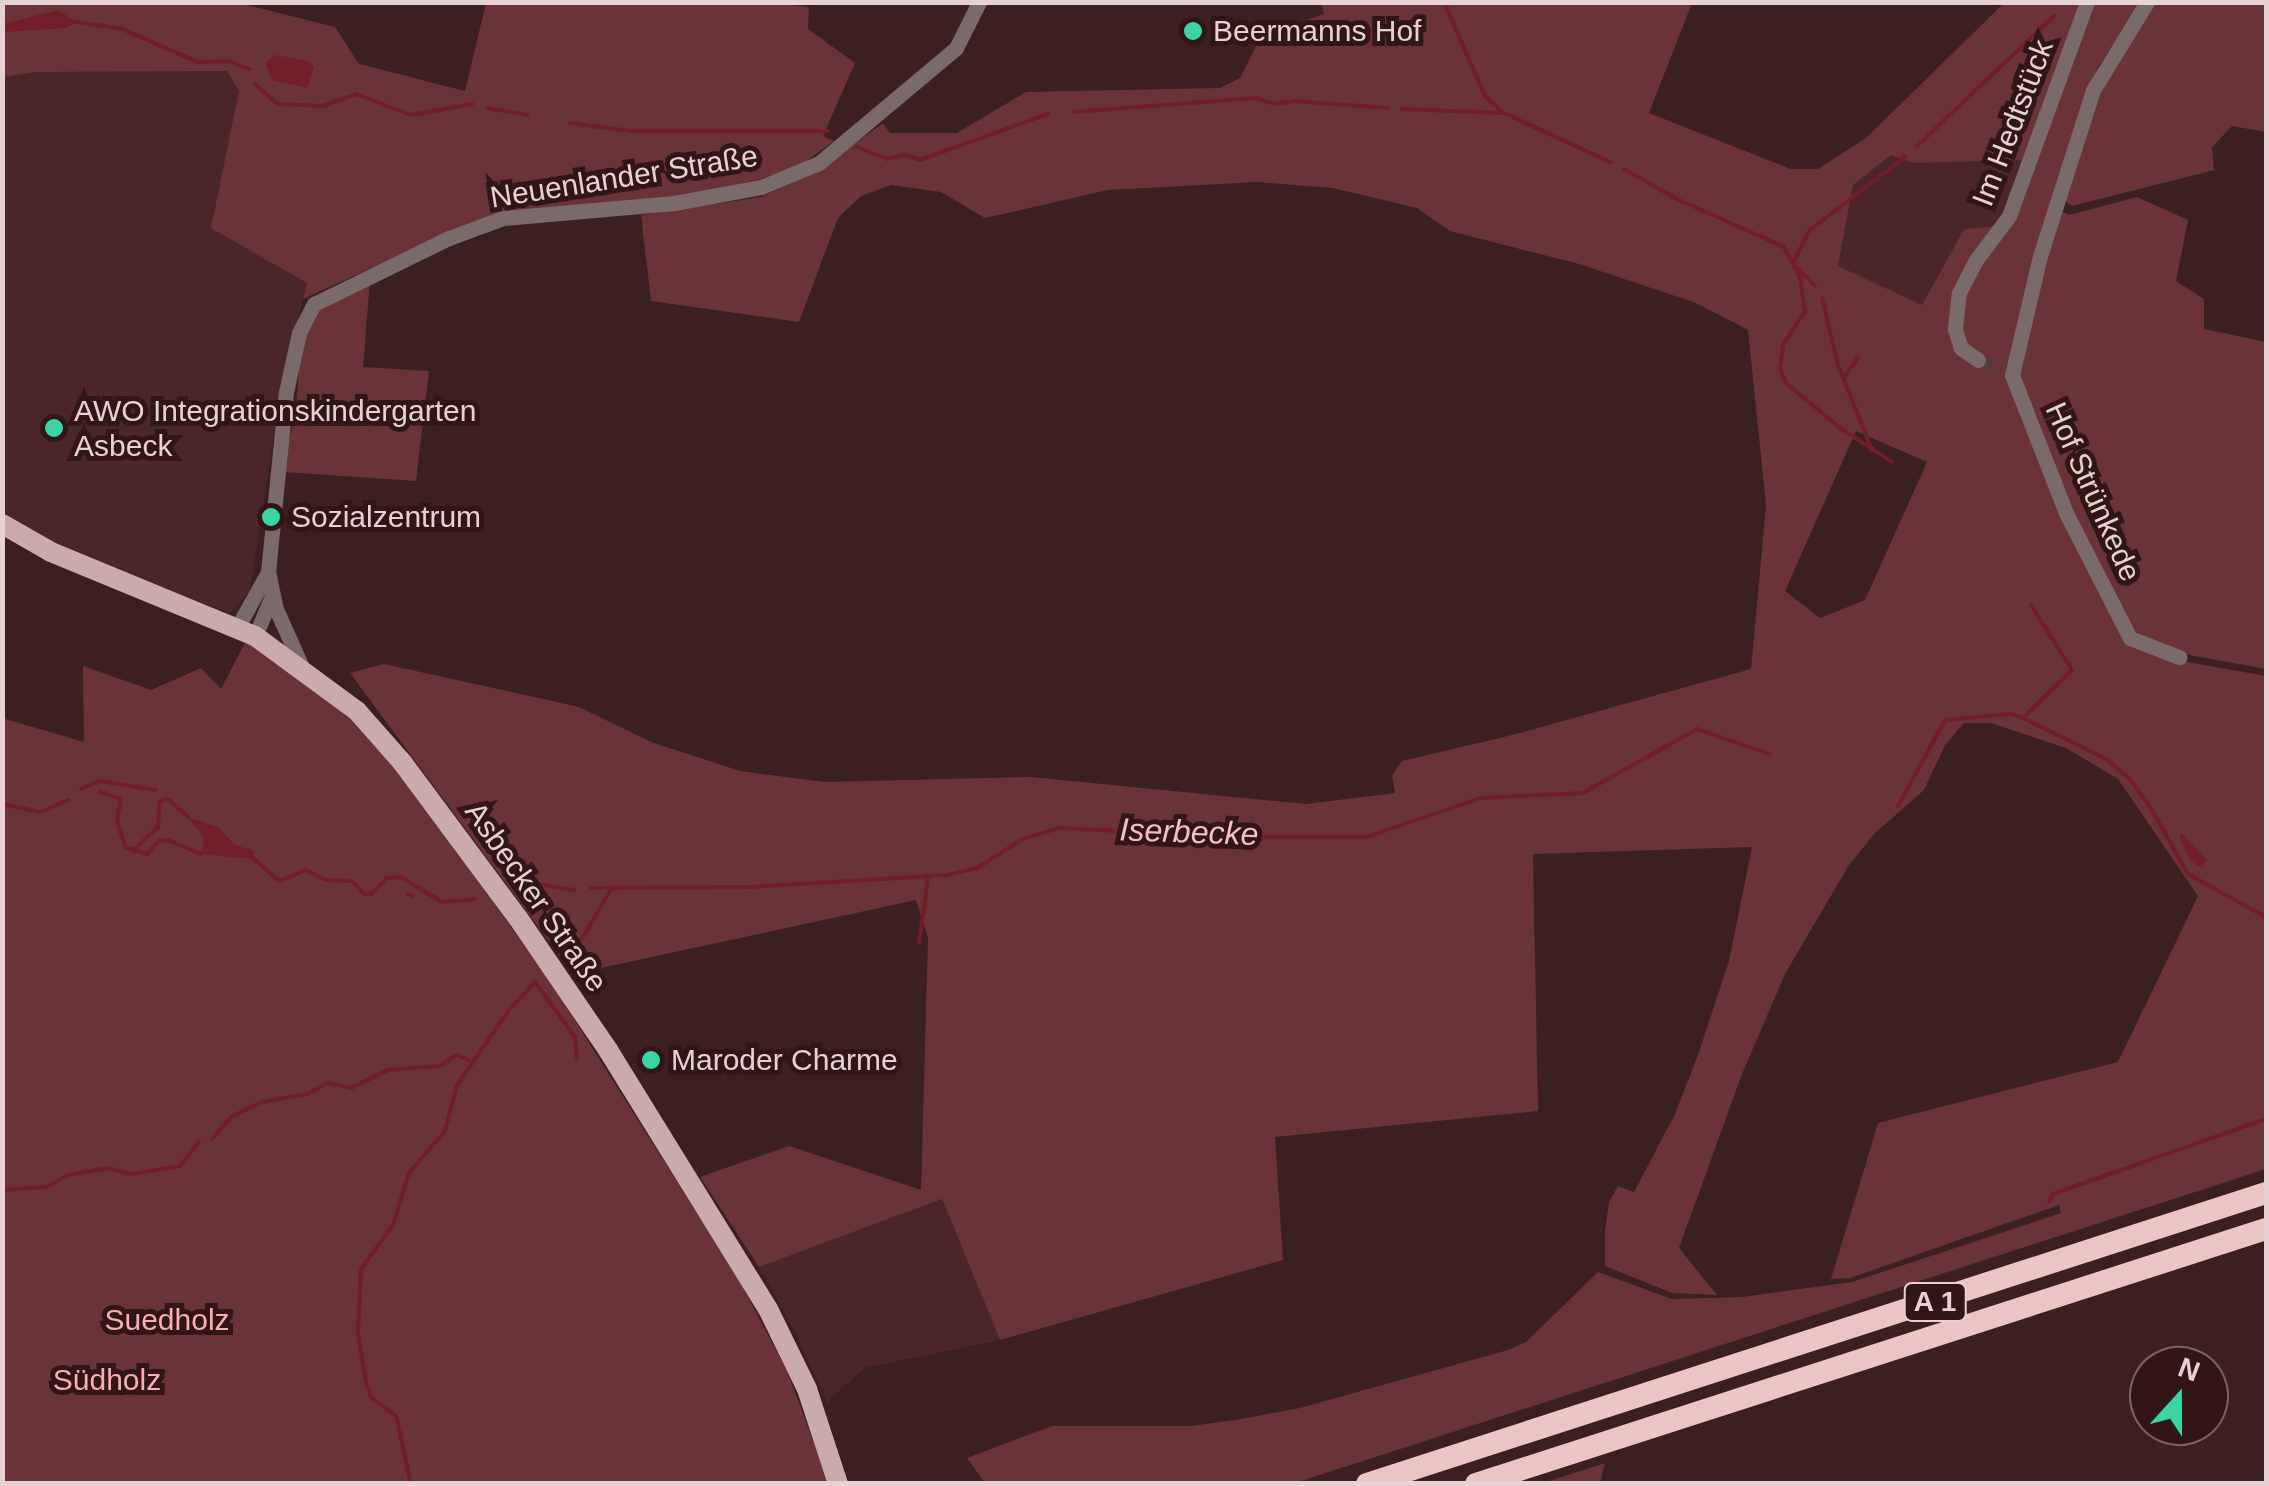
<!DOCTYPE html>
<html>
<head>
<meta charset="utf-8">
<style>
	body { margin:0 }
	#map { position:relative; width:2269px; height:1486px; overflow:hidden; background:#3c1f21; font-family:Arial,sans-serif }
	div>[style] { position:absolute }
	.built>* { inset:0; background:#4b2628 }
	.green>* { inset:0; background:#693337 }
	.water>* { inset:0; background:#711e29 }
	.stream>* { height:4px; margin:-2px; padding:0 2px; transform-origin:2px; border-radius:2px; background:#711e29 }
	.minor-tunnel>* { height:15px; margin-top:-7.5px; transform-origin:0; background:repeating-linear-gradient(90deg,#563a3c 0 15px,transparent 0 23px) }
	.minor>* { height:15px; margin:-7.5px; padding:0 7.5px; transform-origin:7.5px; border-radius:7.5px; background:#7a6a6a }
	.major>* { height:20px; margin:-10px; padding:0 10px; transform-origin:10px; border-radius:10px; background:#cbaaab }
	.highway>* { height:22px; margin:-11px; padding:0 11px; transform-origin:11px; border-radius:11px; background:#ebc4c4 }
	.dots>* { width:28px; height:28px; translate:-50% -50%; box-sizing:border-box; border:5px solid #321617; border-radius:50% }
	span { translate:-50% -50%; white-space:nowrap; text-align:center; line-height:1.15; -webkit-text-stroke:10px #321617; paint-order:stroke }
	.shield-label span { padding:2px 8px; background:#321617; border:2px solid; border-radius:8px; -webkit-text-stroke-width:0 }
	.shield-label { font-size:28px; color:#e6d2d2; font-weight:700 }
	.poi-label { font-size:30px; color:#e6d2d2 }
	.left { translate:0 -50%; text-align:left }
	.street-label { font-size:30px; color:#e6d2d2 }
	.park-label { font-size:30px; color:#f9aeb0 }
	.water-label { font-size:32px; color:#f4c1c2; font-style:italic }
	.frame { position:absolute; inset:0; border:5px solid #e6d2d2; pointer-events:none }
	.north { position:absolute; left:2129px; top:1346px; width:100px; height:100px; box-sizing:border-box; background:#321617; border:2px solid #7a6162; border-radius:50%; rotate:21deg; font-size:28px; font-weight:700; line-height:40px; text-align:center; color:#e6d2d2 }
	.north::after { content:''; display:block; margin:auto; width:35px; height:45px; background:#3bd4a4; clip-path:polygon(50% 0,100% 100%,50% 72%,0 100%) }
</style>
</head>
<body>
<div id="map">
	<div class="built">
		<i style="clip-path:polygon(227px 71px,239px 90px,307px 282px,281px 391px,250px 590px,230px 613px,49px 544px,3px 517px,2px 77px,38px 72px)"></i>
		<i style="clip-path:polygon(1891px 155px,1914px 163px,2022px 159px,1998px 226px,1964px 229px,1922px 305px,1838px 267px,1853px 185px)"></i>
		<i style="clip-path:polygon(942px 1199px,1000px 1340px,864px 1368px,827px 1403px,795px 1332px,759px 1267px)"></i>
	</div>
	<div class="green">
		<i style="clip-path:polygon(764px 2px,809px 7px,808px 29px,855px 63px,823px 136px,834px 141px,798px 167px,729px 189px,473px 222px,303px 299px,307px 283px,211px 228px,239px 91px,227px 71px,38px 72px,3px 77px,2px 3px,239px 3px,335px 27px,359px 64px,465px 91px,486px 3px)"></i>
		<i style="clip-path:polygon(evenodd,1321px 2px,1692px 3px,1649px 113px,1791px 169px,1818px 169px,1866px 138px,2004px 3px,2140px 3px,2097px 69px,2060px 211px,2069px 215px,2137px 197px,2188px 220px,2176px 281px,2204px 299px,2204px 329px,2266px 342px,2266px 669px,2178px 653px,2132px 635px,2069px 508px,2036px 414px,2027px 417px,2126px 639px,2171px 659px,2266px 676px,2266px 1169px,1295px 1483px,985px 1483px,967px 1458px,1052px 1426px,1191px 1426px,1235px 1420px,1300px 1408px,1508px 1350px,1526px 1342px,1598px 1272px,1672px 1299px,1742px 1297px,1852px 1282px,2061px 1213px,2059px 1205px,1850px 1278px,1831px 1279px,1878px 1123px,2118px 1062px,2198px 896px,2118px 779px,2066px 748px,1991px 723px,1964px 723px,1945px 745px,1924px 790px,1875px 833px,1849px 865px,1785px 974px,1742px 1074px,1679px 1248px,1717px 1295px,1672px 1293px,1605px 1266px,1605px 1231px,1609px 1202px,1618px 1186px,1634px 1192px,1675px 1114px,1699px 1052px,1729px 961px,1752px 847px,1533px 854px,1538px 1111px,1275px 1137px,1283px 1260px,1000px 1340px,942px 1199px,759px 1267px,700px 1177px,789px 1146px,921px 1190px,928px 938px,916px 900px,573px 974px,350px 673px,384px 664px,579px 707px,651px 742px,740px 771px,824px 782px,1031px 777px,1306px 804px,1395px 793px,1392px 775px,1402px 761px,1512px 735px,1751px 669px,1766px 505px,1748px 330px,1696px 303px,1579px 264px,1450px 231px,1417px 208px,1333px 188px,1257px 182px,1108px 190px,985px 218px,941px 192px,891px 185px,861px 196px,838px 218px,799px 322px,651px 301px,641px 215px,761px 197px,816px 172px,883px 123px,890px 133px,957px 133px,1026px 92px,1220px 88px,1240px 78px,1261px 36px,1324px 14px,1321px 2px,1891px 155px,1914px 163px,2022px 160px,1998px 226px,1964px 229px,1922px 305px,1838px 266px,1853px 185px,1891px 155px,1321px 2px,1856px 431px,1927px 462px,1865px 600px,1820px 618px,1785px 591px,1856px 431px)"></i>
		<i style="clip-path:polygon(2156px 3px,2266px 3px,2266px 132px,2232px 126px,2212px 147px,2214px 170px,2072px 206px,2065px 201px,2096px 92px,2144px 15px)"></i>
		<i style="clip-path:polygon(370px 281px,363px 367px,429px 371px,416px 481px,283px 472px,296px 407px,301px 344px,318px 311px)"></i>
		<i style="clip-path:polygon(247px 639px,360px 726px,407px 782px,552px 984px,739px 1280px,787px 1371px,829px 1483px,3px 1483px,2px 718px,84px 742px,83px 666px,151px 690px,201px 668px,221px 689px)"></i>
		<i style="clip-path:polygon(1605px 1463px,1600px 1483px,1543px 1483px)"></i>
	</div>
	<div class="water">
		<i style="clip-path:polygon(58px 10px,77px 22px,66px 28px,3px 32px,3px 24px)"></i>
		<i style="clip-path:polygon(275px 55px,309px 61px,314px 67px,307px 88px,272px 80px,265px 63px)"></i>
		<i style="clip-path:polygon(188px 817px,220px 828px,234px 845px,253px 850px,254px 859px,201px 854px,204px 837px)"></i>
		<i style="clip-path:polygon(2182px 833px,2207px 860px,2202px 868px,2191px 861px,2179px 837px)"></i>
	</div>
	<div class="stream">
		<i style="left:1444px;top:2px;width:103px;rotate:66.4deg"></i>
		<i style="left:1485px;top:96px;width:22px;rotate:43deg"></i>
		<i style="left:77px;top:22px;width:46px;rotate:8.8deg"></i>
		<i style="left:122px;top:29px;width:83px;rotate:23.5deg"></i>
		<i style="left:198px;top:62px;width:31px;rotate:-2deg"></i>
		<i style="left:229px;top:61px;width:22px;rotate:22deg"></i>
		<i style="left:255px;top:84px;width:30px;rotate:42deg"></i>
		<i style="left:277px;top:104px;width:46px;rotate:2.5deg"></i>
		<i style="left:323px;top:106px;width:35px;rotate:-20deg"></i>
		<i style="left:356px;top:94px;width:59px;rotate:20.9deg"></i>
		<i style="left:411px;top:115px;width:62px;rotate:-10.2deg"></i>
		<i style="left:487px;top:108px;width:41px;rotate:9.9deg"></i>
		<i style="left:1402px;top:109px;width:102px;rotate:2.2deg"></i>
		<i style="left:1504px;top:113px;width:117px;rotate:24.8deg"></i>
		<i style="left:1073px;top:112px;width:183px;rotate:-4.4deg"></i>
		<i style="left:1255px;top:98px;width:21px;rotate:17deg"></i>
		<i style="left:1275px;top:104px;width:18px;rotate:-9deg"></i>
		<i style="left:1293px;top:101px;width:96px;rotate:4.2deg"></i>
		<i style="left:570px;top:123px;width:61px;rotate:7.6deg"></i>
		<i style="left:630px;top:131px;width:198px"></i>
		<i style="left:1917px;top:146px;width:189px;rotate:-43.5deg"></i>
		<i style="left:857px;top:147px;width:32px;rotate:22deg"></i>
		<i style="left:887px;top:159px;width:17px;rotate:-13deg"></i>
		<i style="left:904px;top:155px;width:17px;rotate:17deg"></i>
		<i style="left:920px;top:160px;width:136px;rotate:-19.8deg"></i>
		<i style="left:1624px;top:169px;width:63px;rotate:29.4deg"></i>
		<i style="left:1679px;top:200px;width:115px;rotate:24.1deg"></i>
		<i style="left:1784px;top:247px;width:34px;rotate:62deg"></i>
		<i style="left:1800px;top:277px;width:34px;rotate:82deg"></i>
		<i style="left:1805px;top:311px;width:40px;rotate:122.9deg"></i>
		<i style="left:1783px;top:345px;width:23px;rotate:97deg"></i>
		<i style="left:1780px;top:368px;width:15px;rotate:70deg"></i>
		<i style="left:1785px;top:382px;width:72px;rotate:39.9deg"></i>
		<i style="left:1840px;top:428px;width:62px;rotate:33.2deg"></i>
		<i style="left:1815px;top:286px;width:32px;rotate:-134deg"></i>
		<i style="left:1793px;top:263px;width:37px;rotate:-63deg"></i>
		<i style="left:1810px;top:230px;width:120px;rotate:-37.5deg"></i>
		<i style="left:1822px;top:298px;width:69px;rotate:76.6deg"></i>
		<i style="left:1838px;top:365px;width:92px;rotate:68.2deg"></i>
		<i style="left:1844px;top:378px;width:25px;rotate:-56deg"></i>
		<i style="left:2031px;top:605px;width:77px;rotate:57.8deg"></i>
		<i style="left:2072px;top:670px;width:69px;rotate:135.6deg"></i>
		<i style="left:2023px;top:718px;width:93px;rotate:26.3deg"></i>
		<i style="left:2106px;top:759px;width:30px;rotate:40deg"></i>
		<i style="left:2129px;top:778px;width:36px;rotate:54deg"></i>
		<i style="left:2150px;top:807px;width:77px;rotate:60.4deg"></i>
		<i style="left:2188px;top:874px;width:89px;rotate:28.9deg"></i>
		<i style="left:81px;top:789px;width:20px;rotate:-24deg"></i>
		<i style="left:99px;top:781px;width:57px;rotate:9.1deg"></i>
		<i style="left:100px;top:792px;width:22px;rotate:18deg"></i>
		<i style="left:121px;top:799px;width:21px;rotate:101deg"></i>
		<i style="left:117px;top:820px;width:28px;rotate:73deg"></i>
		<i style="left:125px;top:847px;width:23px;rotate:18deg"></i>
		<i style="left:147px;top:854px;width:18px;rotate:-47deg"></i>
		<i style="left:159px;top:841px;width:9px;rotate:-6deg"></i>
		<i style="left:168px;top:840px;width:36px;rotate:23deg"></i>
		<i style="left:2px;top:804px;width:40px;rotate:12deg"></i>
		<i style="left:41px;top:812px;width:30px;rotate:-24deg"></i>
		<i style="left:1898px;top:806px;width:98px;rotate:-61.3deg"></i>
		<i style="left:1945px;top:720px;width:67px;rotate:-5.1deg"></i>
		<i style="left:2012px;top:714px;width:12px;rotate:20deg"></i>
		<i style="left:133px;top:851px;width:35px;rotate:-44deg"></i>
		<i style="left:158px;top:827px;width:26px;rotate:-86deg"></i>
		<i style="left:160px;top:801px;width:8px;rotate:-14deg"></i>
		<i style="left:168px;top:799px;width:27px;rotate:42deg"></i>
		<i style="left:254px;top:859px;width:33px;rotate:41deg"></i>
		<i style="left:279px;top:881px;width:29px;rotate:-22deg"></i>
		<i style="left:306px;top:870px;width:22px;rotate:27deg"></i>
		<i style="left:326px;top:880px;width:26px;rotate:2deg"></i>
		<i style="left:352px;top:881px;width:18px;rotate:47deg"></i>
		<i style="left:364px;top:894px;width:7px"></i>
		<i style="left:371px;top:894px;width:23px;rotate:-45deg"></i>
		<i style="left:387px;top:878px;width:14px;rotate:-4deg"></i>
		<i style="left:401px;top:877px;width:48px;rotate:31.4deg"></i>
		<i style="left:442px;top:902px;width:33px;rotate:-5deg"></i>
		<i style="left:524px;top:882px;width:51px;rotate:9.1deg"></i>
		<i style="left:591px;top:888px;width:159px;rotate:-0.4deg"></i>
		<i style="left:750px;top:887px;width:198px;rotate:-3.5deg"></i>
		<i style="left:948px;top:875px;width:30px;rotate:-14deg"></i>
		<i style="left:977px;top:868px;width:54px;rotate:-32.2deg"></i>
		<i style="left:1023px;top:839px;width:38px;rotate:-17deg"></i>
		<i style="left:1059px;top:828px;width:179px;rotate:2.9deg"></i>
		<i style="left:1238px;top:837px;width:129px"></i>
		<i style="left:1367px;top:837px;width:120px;rotate:-19deg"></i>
		<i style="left:1480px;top:798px;width:103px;rotate:-2.8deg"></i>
		<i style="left:1583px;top:793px;width:131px;rotate:-29.3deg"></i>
		<i style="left:1697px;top:729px;width:77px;rotate:18.9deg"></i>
		<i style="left:408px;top:894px;width:4px;rotate:27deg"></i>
		<i style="left:919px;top:943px;width:66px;rotate:-82.1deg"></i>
		<i style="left:571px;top:949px;width:11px;rotate:-38deg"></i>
		<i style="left:580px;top:942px;width:61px;rotate:-59.7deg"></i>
		<i style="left:212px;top:1139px;width:29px;rotate:-49deg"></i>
		<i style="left:231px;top:1117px;width:34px;rotate:-26deg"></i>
		<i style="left:262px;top:1102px;width:46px;rotate:-10.1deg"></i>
		<i style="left:307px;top:1094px;width:24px;rotate:-28deg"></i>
		<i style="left:328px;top:1083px;width:24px;rotate:12deg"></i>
		<i style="left:351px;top:1088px;width:41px;rotate:-25.9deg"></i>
		<i style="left:388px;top:1070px;width:52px;rotate:-4.4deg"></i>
		<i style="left:440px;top:1066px;width:19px;rotate:-35deg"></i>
		<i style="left:456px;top:1055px;width:14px;rotate:21deg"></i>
		<i style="left:2px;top:1190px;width:45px;rotate:-3.8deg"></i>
		<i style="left:47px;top:1187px;width:24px;rotate:-30deg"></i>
		<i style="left:68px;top:1175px;width:41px;rotate:-9.9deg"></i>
		<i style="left:108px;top:1168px;width:24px;rotate:15deg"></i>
		<i style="left:131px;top:1174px;width:50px;rotate:-9.3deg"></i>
		<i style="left:180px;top:1166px;width:31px;rotate:-52deg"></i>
		<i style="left:2049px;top:1202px;width:9px;rotate:-63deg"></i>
		<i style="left:2053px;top:1194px;width:226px;rotate:-19.4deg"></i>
		<i style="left:411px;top:1484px;width:70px;rotate:-102.4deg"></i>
		<i style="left:396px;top:1416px;width:31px;rotate:-143deg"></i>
		<i style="left:371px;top:1397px;width:16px;rotate:-108deg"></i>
		<i style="left:366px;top:1382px;width:50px;rotate:-99.3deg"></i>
		<i style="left:358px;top:1333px;width:64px;rotate:-87.3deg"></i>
		<i style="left:361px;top:1269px;width:54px;rotate:-54deg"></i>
		<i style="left:393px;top:1225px;width:54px;rotate:-72.9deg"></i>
		<i style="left:409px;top:1173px;width:55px;rotate:-49.4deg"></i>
		<i style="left:445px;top:1131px;width:48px;rotate:-75.4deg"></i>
		<i style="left:457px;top:1085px;width:91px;rotate:-55.3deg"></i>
		<i style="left:509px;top:1010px;width:38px;rotate:-47deg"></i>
		<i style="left:535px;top:982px;width:68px;rotate:54deg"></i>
		<i style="left:575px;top:1037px;width:22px;rotate:85deg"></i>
	</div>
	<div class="minor-tunnel">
		<i style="left:1978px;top:360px;width:25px;rotate:21deg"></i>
	</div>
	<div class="minor">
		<i style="left:2147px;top:2px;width:103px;rotate:121.5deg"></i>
		<i style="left:2093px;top:90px;width:174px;rotate:107.7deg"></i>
		<i style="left:2040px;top:256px;width:122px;rotate:103.2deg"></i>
		<i style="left:2012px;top:375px;width:148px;rotate:68.6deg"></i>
		<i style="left:2066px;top:513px;width:140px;rotate:62.9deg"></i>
		<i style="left:2130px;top:638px;width:53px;rotate:21.2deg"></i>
		<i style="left:1978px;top:360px;width:21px;rotate:-145deg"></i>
		<i style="left:1961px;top:348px;width:20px;rotate:-108deg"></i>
		<i style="left:1955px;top:329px;width:36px;rotate:-84deg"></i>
		<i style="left:1959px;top:293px;width:37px;rotate:-63deg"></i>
		<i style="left:1976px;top:260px;width:55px;rotate:-53.1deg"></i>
		<i style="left:2009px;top:216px;width:228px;rotate:-70deg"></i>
		<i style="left:238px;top:626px;width:62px;rotate:-60.9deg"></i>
		<i style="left:255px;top:636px;width:43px;rotate:-67deg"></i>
		<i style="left:302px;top:667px;width:64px;rotate:-114.1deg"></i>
		<i style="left:276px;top:609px;width:38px;rotate:-102deg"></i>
		<i style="left:268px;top:572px;width:181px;rotate:-84.3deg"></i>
		<i style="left:286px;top:392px;width:60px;rotate:-77.6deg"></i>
		<i style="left:299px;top:333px;width:33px;rotate:-63deg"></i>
		<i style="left:314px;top:304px;width:150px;rotate:-26.1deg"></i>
		<i style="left:449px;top:238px;width:58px;rotate:-20.3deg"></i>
		<i style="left:503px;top:218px;width:172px;rotate:-5deg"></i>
		<i style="left:674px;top:203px;width:88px;rotate:-10.4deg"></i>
		<i style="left:761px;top:187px;width:63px;rotate:-22.5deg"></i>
		<i style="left:819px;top:163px;width:179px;rotate:-40deg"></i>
		<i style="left:956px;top:48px;width:51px;rotate:-63.4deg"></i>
	</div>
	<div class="major">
		<i style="left:2px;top:524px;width:56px;rotate:29.7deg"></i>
		<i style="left:51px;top:552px;width:221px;rotate:22.4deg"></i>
		<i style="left:255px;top:636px;width:127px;rotate:36.3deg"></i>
		<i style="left:357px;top:711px;width:68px;rotate:48.6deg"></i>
		<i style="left:402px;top:762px;width:194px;rotate:53.4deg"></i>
		<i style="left:518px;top:918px;width:160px;rotate:55.7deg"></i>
		<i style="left:608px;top:1050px;width:304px;rotate:58.3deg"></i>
		<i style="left:768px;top:1309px;width:89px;rotate:64deg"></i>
		<i style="left:807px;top:1389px;width:100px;rotate:71.9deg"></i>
	</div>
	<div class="highway">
		<i style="left:1367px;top:1484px;width:945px;rotate:-17.94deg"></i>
		<i style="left:1476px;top:1484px;width:830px;rotate:-17.89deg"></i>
	</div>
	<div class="dots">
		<i style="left:1193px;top:31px;background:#3bd4a4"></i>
		<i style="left:54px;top:428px;background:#3bd4a4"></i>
		<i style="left:271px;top:517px;background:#3bd4a4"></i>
		<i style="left:651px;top:1060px;background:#3bd4a4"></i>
	</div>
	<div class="shield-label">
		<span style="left:1935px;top:1302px">A 1</span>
	</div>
	<div class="poi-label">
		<span class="left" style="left:1213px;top:31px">Beermanns Hof</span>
		<span class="left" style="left:74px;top:428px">AWO Integrationskindergarten<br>Asbeck</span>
		<span class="left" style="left:291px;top:517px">Sozialzentrum</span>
		<span class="left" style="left:671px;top:1060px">Maroder Charme</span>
	</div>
	<div class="street-label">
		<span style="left:2013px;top:123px;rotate:-69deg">Im Hedtstück</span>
		<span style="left:624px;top:177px;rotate:-9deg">Neuenlander Straße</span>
		<span style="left:2093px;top:492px;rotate:66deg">Hof Strünkede</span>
		<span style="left:536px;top:897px;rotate:55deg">Asbecker Straße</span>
	</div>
	<div class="park-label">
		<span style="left:167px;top:1320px">Suedholz</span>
		<span style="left:107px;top:1380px">Südholz</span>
	</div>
	<div class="water-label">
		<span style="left:1189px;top:832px;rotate:2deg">Iserbecke</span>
	</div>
	<div class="frame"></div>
	<div class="north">N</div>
</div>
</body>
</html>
